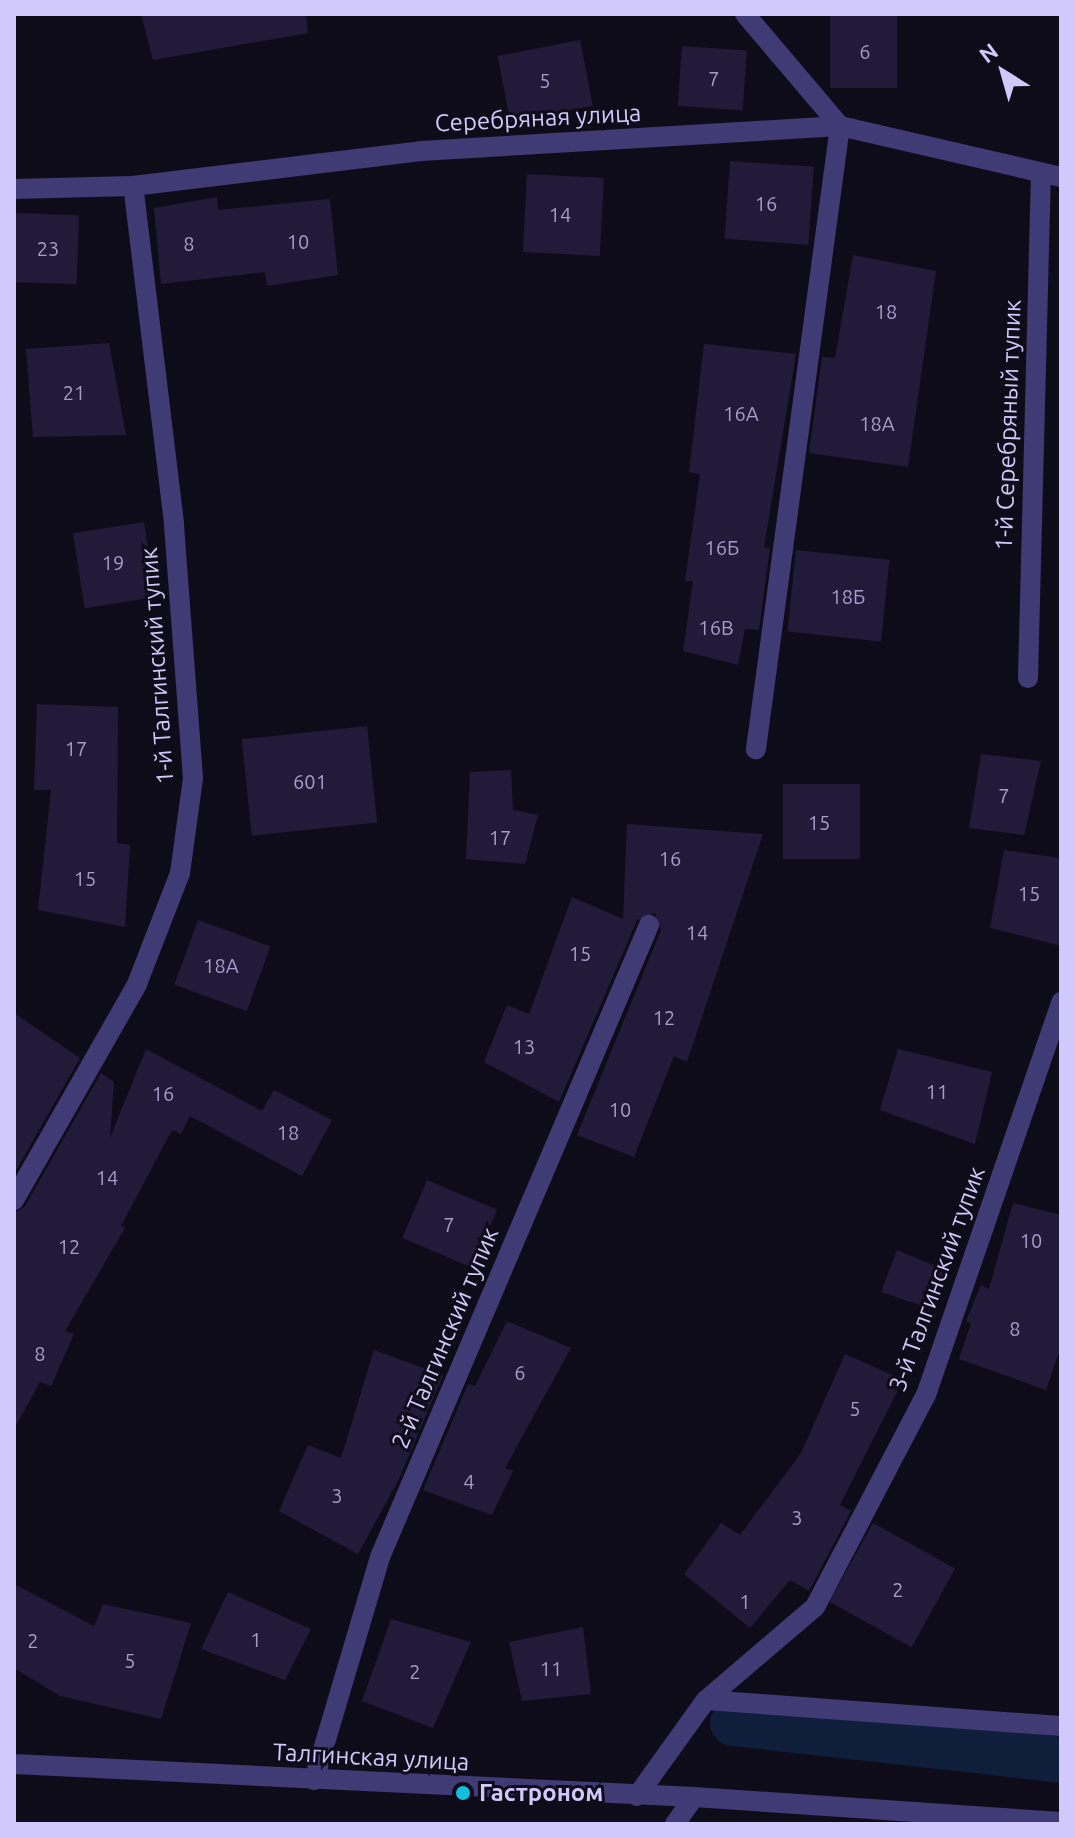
<!DOCTYPE html>
<html>
<head>
<meta charset="utf-8">
<style>
	body { margin:0 }
	#map { position:relative; width:1075px; height:1838px; overflow:hidden; background:#0f0c1a; font-family:Ubuntu,sans-serif }
	div>[style] { position:absolute }
	.canal>* { height:46px; margin:-23px; padding:0 23px; transform-origin:23px; border-radius:23px; background:#0e1e3b }
	.building>* { inset:0; background:#221a39; transform-origin:0 0 }
	.minor>* { height:20px; margin:-10px; padding:0 10px; transform-origin:10px; border-radius:10px; background:#403a75 }
	.dots>* { width:22px; height:22px; translate:-50% -50%; box-sizing:border-box; border:4px solid #0f0c1a; border-radius:50% }
	span { translate:-50% -50%; white-space:nowrap; text-align:center; line-height:1.15; -webkit-text-stroke:6px #0f0c1a; paint-order:stroke }
	.number-label { font-size:20px; color:#a59dca }
	.number-label span { -webkit-text-stroke-width:0 }
	.street-label { font-size:24px; color:#d1c9fb }
	.poi-label { font-size:24px; color:#d1c9fb; font-weight:700 }
	.left { translate:0 -50%; text-align:left }
	.frame { position:absolute; inset:0; border:16px solid #d1c9fb; pointer-events:none }
	.north { position:absolute; left:963px; top:32px; width:80px; height:80px; -webkit-text-stroke:6px #0f0c1a; paint-order:stroke; rotate:323deg; font-size:22px; font-weight:700; line-height:32px; text-align:center; color:#d1c9fb }
	.north::after { content:''; display:block; margin:auto; width:28px; height:36px; background:#d1c9fb; clip-path:polygon(50% 0,100% 100%,50% 72%,0 100%) }
</style>
</head>
<body>
<div id="map">
	<div class="canal">
		<i style="left:733px;top:1723px;width:330px;rotate:6.4deg"></i>
	</div>
	<div class="building">
		<i style="clip-path:polygon(141px 14px,306px 14px,308px 33px,153px 60px)"></i>
		<i style="left:830px;top:14px;width:67px;height:74px"></i>
		<i style="left:580px;top:40px;width:67px;height:84px;rotate:79deg"></i>
		<i style="left:682px;top:46px;width:65px;height:60px;rotate:4deg"></i>
		<i style="left:730px;top:161px;width:84px;height:78px;rotate:4deg"></i>
		<i style="left:527px;top:174px;width:77px;height:78px;rotate:3deg"></i>
		<i style="clip-path:polygon(217px 197px,218px 210px,330px 199px,338px 275px,267px 286px,265px 272px,161px 284px,154px 208px)"></i>
		<i style="left:14px;top:213px;width:65px;height:69px;rotate:2deg"></i>
		<i style="clip-path:polygon(853px 255px,936px 271px,908px 467px,809px 453px,822px 357px,835px 358px)"></i>
		<i style="clip-path:polygon(109px 343px,126px 435px,33px 437px,26px 349px)"></i>
		<i style="clip-path:polygon(704px 344px,796px 354px,764px 547px,770px 548px,759px 630px,745px 629px,738px 665px,683px 651px,693px 581px,685px 581px,700px 474px,689px 472px)"></i>
		<i style="left:144px;top:522px;width:76px;height:72px;rotate:81deg"></i>
		<i style="left:796px;top:550px;width:94px;height:82px;rotate:6deg"></i>
		<i style="clip-path:polygon(37px 704px,118px 707px,117px 843px,130px 845px,125px 927px,38px 910px,51px 790px,34px 790px)"></i>
		<i style="left:367px;top:726px;width:97px;height:126px;rotate:84deg"></i>
		<i style="clip-path:polygon(981px 754px,1041px 761px,1024px 835px,969px 828px)"></i>
		<i style="clip-path:polygon(511px 770px,513px 810px,538px 815px,525px 864px,466px 859px,470px 772px)"></i>
		<i style="left:783px;top:784px;width:77px;height:75px"></i>
		<i style="clip-path:polygon(627px 824px,763px 834px,687px 1062px,674px 1056px,634px 1157px,577px 1135px,661px 930px,655px 913px,637px 920px,559px 1102px,484px 1062px,507px 1005px,529px 1014px,572px 897px,623px 919px)"></i>
		<i style="clip-path:polygon(1004px 850px,1061px 858px,1061px 946px,990px 928px)"></i>
		<i style="left:198px;top:920px;width:77px;height:69px;rotate:20deg"></i>
		<i style="clip-path:polygon(14px 1013px,80px 1058px,14px 1174px)"></i>
		<i style="clip-path:polygon(146px 1049px,262px 1111px,274px 1090px,332px 1120px,302px 1176px,190px 1116px,181px 1134px,172px 1130px,121px 1226px,125px 1228px,65px 1331px,74px 1334px,51px 1386px,40px 1382px,14px 1429px,14px 1213px,25px 1206px,101px 1073px,114px 1082px,110px 1138px)"></i>
		<i style="clip-path:polygon(898px 1049px,992px 1072px,975px 1144px,880px 1110px)"></i>
		<i style="left:427px;top:1180px;width:76px;height:63px;rotate:23deg"></i>
		<i style="clip-path:polygon(1013px 1203px,1061px 1215px,1061px 1347px,1046px 1390px,959px 1359px,971px 1323px,966px 1321px,981px 1285px,989px 1289px)"></i>
		<i style="clip-path:polygon(897px 1250px,945px 1270px,935px 1310px,881px 1292px)"></i>
		<i style="clip-path:polygon(507px 1321px,571px 1348px,505px 1468px,513px 1471px,492px 1515px,423px 1490px,468px 1384px,475px 1386px)"></i>
		<i style="clip-path:polygon(374px 1350px,443px 1375px,398px 1481px,358px 1554px,279px 1511px,308px 1445px,341px 1458px)"></i>
		<i style="clip-path:polygon(845px 1354px,903px 1380px,840px 1505px,851px 1511px,809px 1591px,790px 1580px,750px 1628px,684px 1574px,721px 1523px,740px 1535px,801px 1453px)"></i>
		<i style="left:873px;top:1523px;width:94px;height:90px;rotate:29deg"></i>
		<i style="clip-path:polygon(14px 1584px,94px 1626px,103px 1604px,191px 1623px,161px 1719px,60px 1696px,14px 1668px)"></i>
		<i style="clip-path:polygon(228px 1592px,311px 1629px,285px 1680px,201px 1649px)"></i>
		<i style="clip-path:polygon(391px 1619px,471px 1642px,433px 1728px,362px 1701px)"></i>
		<i style="clip-path:polygon(583px 1627px,591px 1694px,522px 1701px,509px 1642px)"></i>
	</div>
	<div class="minor">
		<i style="left:745px;top:14px;width:147px;rotate:49.7deg"></i>
		<i style="left:840px;top:126px;width:629px;rotate:97.68deg"></i>
		<i style="left:14px;top:189px;width:119px;rotate:-1.4deg"></i>
		<i style="left:133px;top:186px;width:290px;rotate:-6.9deg"></i>
		<i style="left:421px;top:151px;width:420px;rotate:-3.4deg"></i>
		<i style="left:840px;top:126px;width:227px;rotate:13deg"></i>
		<i style="left:1028px;top:678px;width:505px;rotate:-88.53deg"></i>
		<i style="left:14px;top:1200px;width:249px;rotate:-60.3deg"></i>
		<i style="left:137px;top:984px;width:119px;rotate:-68.8deg"></i>
		<i style="left:180px;top:873px;width:96px;rotate:-82.2deg"></i>
		<i style="left:193px;top:778px;width:256px;rotate:-94.3deg"></i>
		<i style="left:174px;top:523px;width:339px;rotate:-96.9deg"></i>
		<i style="left:706px;top:1700px;width:356px;rotate:4.2deg"></i>
		<i style="left:14px;top:1764px;width:681px;rotate:2.78deg"></i>
		<i style="left:694px;top:1797px;width:368px;rotate:3.9deg"></i>
		<i style="left:314px;top:1780px;width:233px;rotate:-73.5deg"></i>
		<i style="left:380px;top:1557px;width:687px;rotate:-66.94deg"></i>
		<i style="left:637px;top:1796px;width:118px;rotate:-54.3deg"></i>
		<i style="left:706px;top:1700px;width:143px;rotate:-40.5deg"></i>
		<i style="left:815px;top:1607px;width:239px;rotate:-62.4deg"></i>
		<i style="left:926px;top:1395px;width:416px;rotate:-71deg"></i>
		<i style="left:675px;top:1824px;width:33px;rotate:-55deg"></i>
	</div>
	<div class="dots">
		<i style="left:463px;top:1793px;background:#12bede"></i>
	</div>
	<div class="number-label">
		<span style="left:865px;top:51px">6</span>
		<span style="left:714px;top:78px">7</span>
		<span style="left:545px;top:80px">5</span>
		<span style="left:766px;top:203px">16</span>
		<span style="left:560px;top:214px">14</span>
		<span style="left:298px;top:241px">10</span>
		<span style="left:189px;top:243px">8</span>
		<span style="left:48px;top:248px">23</span>
		<span style="left:886px;top:311px">18</span>
		<span style="left:74px;top:392px">21</span>
		<span style="left:741px;top:413px">16А</span>
		<span style="left:877px;top:423px">18А</span>
		<span style="left:722px;top:547px">16Б</span>
		<span style="left:113px;top:562px">19</span>
		<span style="left:848px;top:596px">18Б</span>
		<span style="left:716px;top:627px">16В</span>
		<span style="left:76px;top:748px">17</span>
		<span style="left:310px;top:781px">601</span>
		<span style="left:1004px;top:795px">7</span>
		<span style="left:819px;top:822px">15</span>
		<span style="left:500px;top:837px">17</span>
		<span style="left:670px;top:858px">16</span>
		<span style="left:85px;top:878px">15</span>
		<span style="left:1029px;top:893px">15</span>
		<span style="left:697px;top:932px">14</span>
		<span style="left:580px;top:953px">15</span>
		<span style="left:221px;top:965px">18А</span>
		<span style="left:664px;top:1017px">12</span>
		<span style="left:524px;top:1046px">13</span>
		<span style="left:937px;top:1091px">11</span>
		<span style="left:163px;top:1093px">16</span>
		<span style="left:620px;top:1109px">10</span>
		<span style="left:288px;top:1132px">18</span>
		<span style="left:107px;top:1177px">14</span>
		<span style="left:449px;top:1224px">7</span>
		<span style="left:1031px;top:1240px">10</span>
		<span style="left:69px;top:1246px">12</span>
		<span style="left:1015px;top:1328px">8</span>
		<span style="left:40px;top:1353px">8</span>
		<span style="left:520px;top:1372px">6</span>
		<span style="left:855px;top:1408px">5</span>
		<span style="left:469px;top:1481px">4</span>
		<span style="left:337px;top:1495px">3</span>
		<span style="left:797px;top:1517px">3</span>
		<span style="left:898px;top:1589px">2</span>
		<span style="left:745px;top:1601px">1</span>
		<span style="left:256px;top:1639px">1</span>
		<span style="left:33px;top:1640px">2</span>
		<span style="left:130px;top:1660px">5</span>
		<span style="left:551px;top:1668px">11</span>
		<span style="left:415px;top:1671px">2</span>
	</div>
	<div class="street-label">
		<span style="left:538px;top:118px;rotate:-3deg">Серебряная улица</span>
		<span style="left:1008px;top:425px;rotate:-88deg">1-й Серебряный тупик</span>
		<span style="left:157px;top:666px;rotate:-94deg">1-й Талгинский тупик</span>
		<span style="left:937px;top:1279px;rotate:-70deg">3-й Талгинский тупик</span>
		<span style="left:445px;top:1338px;rotate:-67deg">2-й Талгинский тупик</span>
		<span style="left:371px;top:1757px;rotate:3deg">Талгинская улица</span>
	</div>
	<div class="poi-label">
		<span class="left" style="left:479px;top:1793px">Гастроном</span>
	</div>
	<div class="frame"></div>
	<div class="north">N</div>
</div>
</body>
</html>
